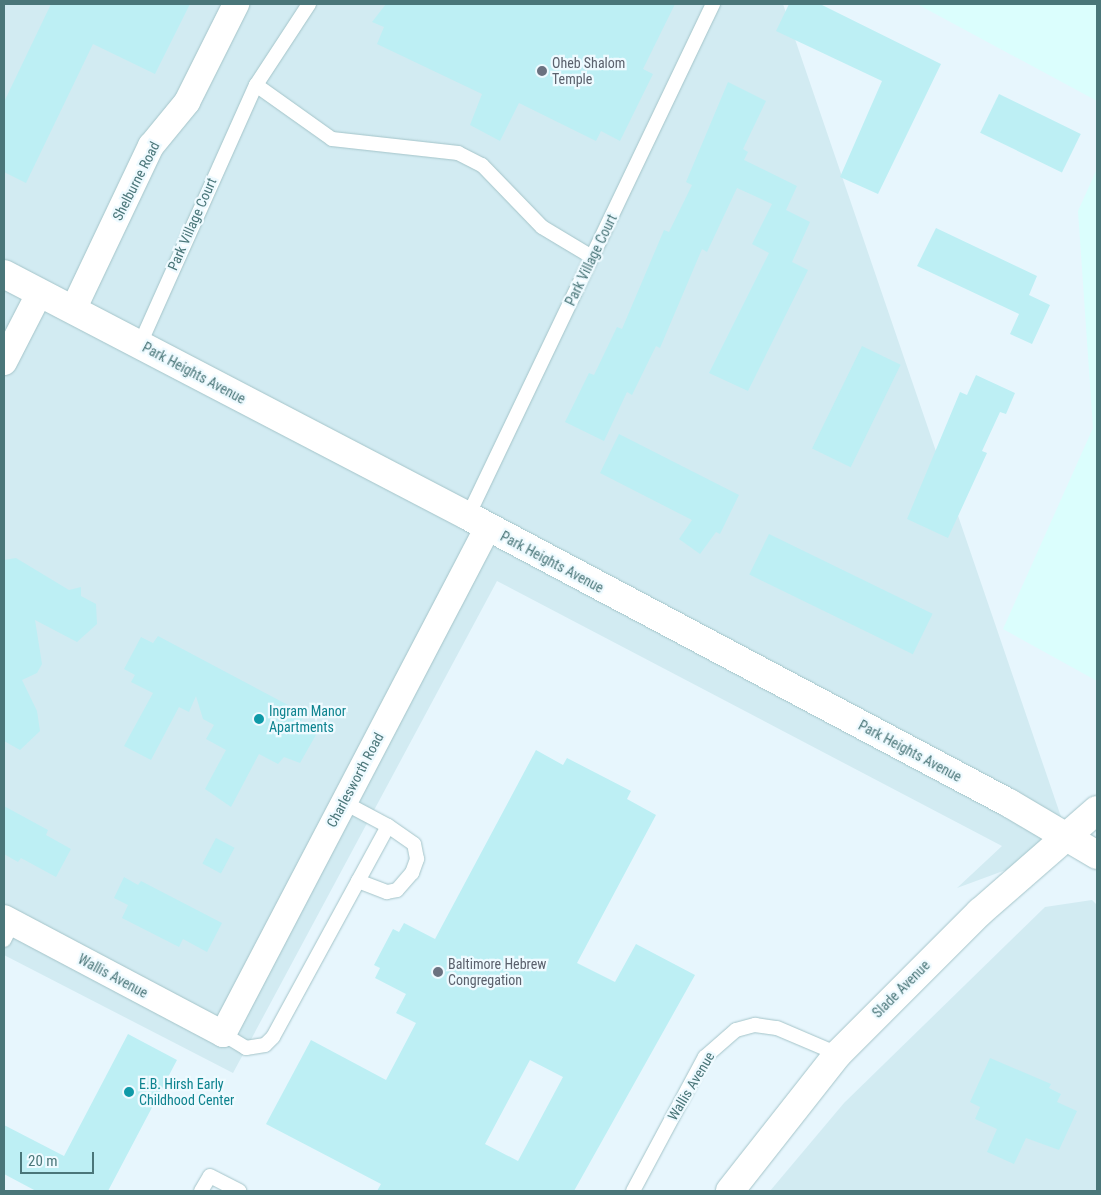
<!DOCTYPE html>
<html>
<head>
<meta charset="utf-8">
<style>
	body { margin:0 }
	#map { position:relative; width:1101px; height:1195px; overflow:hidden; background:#e7f6fd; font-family:"Roboto Condensed",sans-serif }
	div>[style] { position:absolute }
	.residential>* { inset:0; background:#d2ebf2 }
	.commercial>* { inset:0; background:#dbfefd }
	.building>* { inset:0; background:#bdeff4; transform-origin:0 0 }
	.roads { filter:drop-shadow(0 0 1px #a4c4c9) drop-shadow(0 0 1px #a4c4c9) }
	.service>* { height:14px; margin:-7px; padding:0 7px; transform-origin:7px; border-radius:7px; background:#fff }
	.minor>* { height:26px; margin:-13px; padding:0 13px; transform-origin:13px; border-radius:13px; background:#fff }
	.secondary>* { height:28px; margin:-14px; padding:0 14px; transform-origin:14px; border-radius:14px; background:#fff }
	.dots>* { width:14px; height:14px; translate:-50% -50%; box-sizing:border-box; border:2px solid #eefaff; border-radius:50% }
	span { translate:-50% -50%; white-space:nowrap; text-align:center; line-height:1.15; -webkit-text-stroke:4.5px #eefaff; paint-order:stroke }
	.worship-label { font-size:14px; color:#5b616d }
	.left { translate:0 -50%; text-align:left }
	.street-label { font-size:14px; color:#4a7679 }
	.culture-label { font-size:14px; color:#0d838f }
	.frame { position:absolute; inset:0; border:5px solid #4a7679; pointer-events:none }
	.scale { position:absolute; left:20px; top:1152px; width:74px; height:22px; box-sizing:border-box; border:2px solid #4a7679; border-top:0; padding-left:6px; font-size:15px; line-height:18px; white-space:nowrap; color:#4a7679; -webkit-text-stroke:4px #eefaff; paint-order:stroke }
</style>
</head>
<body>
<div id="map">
	<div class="residential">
		<i style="clip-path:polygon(4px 4px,783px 4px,1071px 846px,957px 888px,1002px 846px,497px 581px,233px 1073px,4px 955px)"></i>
		<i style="clip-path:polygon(1092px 900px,1097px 905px,1097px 1191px,770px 1191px,844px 1103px,1045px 907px)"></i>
	</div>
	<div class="commercial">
		<i style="clip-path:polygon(917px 4px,1097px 4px,1097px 101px)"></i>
		<i style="clip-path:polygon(1097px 169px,1097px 681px,1003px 629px,1093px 428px,1078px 211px)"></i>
	</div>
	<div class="building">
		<i style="clip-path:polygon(51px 4px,190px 4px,155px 74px,93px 44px,26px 183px,4px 172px,4px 102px)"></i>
		<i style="clip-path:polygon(386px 4px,675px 4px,643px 69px,653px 74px,620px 141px,601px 131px,596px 141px,519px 103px,500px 141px,470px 125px,482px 94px,377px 44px,384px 27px,372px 22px)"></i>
		<i style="clip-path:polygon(789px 4px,820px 4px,941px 64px,878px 194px,840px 177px,882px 81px,776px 31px)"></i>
		<i style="clip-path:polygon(728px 82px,766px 101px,743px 149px,748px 152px,744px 160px,797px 186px,786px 210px,810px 222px,792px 262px,808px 270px,748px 391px,709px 373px,769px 253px,752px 244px,772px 204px,737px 188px,707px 252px,702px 249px,660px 348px,656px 346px,632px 395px,627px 392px,604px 441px,565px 422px,589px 373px,594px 375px,617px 327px,622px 329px,664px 230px,669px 232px,692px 185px,686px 182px)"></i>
		<i style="left:999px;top:94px;width:91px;height:43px;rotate:26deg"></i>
		<i style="clip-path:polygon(936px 228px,1037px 276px,1029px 295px,1050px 305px,1032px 344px,1010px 334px,1019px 314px,917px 266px)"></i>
		<i style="left:862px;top:346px;width:43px;height:114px;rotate:26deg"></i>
		<i style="clip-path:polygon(976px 375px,1015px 393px,1006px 414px,1000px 412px,982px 451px,987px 453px,948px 538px,907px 519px,960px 392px,967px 395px)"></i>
		<i style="clip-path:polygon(619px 434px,739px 495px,720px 534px,716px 532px,700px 554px,679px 539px,692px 520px,600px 473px)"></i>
		<i style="left:769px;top:534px;width:182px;height:45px;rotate:26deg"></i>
		<i style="clip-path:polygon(16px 558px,69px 590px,81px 587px,81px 596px,96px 604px,97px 624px,77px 642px,35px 620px,42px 664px,37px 673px,22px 680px,37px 711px,40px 731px,20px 750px,4px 741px,4px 560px)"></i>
		<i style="clip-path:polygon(158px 636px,305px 714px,301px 721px,317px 733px,300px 763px,284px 757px,278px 764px,259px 754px,231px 807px,205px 789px,226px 750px,206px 739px,214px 725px,203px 719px,196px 696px,189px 712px,179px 707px,151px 760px,124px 746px,153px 693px,131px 682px,135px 675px,124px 669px,141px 637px,153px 643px)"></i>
		<i style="clip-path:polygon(evenodd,536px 750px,563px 765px,567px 758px,631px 791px,627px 799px,656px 815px,577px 963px,615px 982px,636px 944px,695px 975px,574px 1191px,377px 1191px,381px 1184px,266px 1124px,311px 1040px,386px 1080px,416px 1023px,396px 1013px,406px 994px,375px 978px,380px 968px,374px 965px,393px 929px,399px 932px,404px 923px,435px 939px,536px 750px,530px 1060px,563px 1077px,518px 1161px,485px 1144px,530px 1060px)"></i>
		<i style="clip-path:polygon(4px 806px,48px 830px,46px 835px,71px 849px,56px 877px,21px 858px,18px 862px,4px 854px)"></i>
		<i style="left:216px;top:838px;width:21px;height:29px;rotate:28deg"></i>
		<i style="clip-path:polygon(124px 877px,138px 885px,141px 881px,222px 923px,207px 952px,183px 939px,179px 947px,122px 918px,128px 905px,114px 898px)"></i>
		<i style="clip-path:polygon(128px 1034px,177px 1060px,108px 1191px,36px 1191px,4px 1174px,4px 1125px,64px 1156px)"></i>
		<i style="clip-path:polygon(990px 1058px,1051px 1084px,1049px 1088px,1061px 1094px,1057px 1102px,1077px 1111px,1059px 1150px,1026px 1138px,1014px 1164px,987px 1152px,997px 1129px,975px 1119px,980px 1107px,970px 1102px)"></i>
	</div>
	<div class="roads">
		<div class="service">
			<i style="left:256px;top:85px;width:93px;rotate:35.4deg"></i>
			<i style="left:332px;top:139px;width:127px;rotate:6.3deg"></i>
			<i style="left:458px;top:153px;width:27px;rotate:27deg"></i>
			<i style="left:482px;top:165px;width:86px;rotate:45.9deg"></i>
			<i style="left:542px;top:227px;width:58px;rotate:31deg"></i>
			<i style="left:140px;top:344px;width:284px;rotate:-65.9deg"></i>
			<i style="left:256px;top:85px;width:97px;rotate:-56.8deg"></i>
			<i style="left:468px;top:516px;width:568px;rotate:-64.43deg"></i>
			<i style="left:358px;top:881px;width:31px;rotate:21deg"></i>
			<i style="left:387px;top:892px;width:10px;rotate:-11deg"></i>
			<i style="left:397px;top:890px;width:23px;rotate:-49deg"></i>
			<i style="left:412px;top:873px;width:15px;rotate:-70deg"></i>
			<i style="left:417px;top:859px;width:15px;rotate:-101deg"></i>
			<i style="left:414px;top:844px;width:32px;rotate:-145deg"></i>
			<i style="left:4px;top:940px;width:20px;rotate:-63deg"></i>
			<i style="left:223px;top:1034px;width:27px;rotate:31deg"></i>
			<i style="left:246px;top:1048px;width:19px;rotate:-9deg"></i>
			<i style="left:265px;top:1045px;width:11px;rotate:-45deg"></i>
			<i style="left:273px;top:1037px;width:240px;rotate:-61.4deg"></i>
			<i style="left:388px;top:826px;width:51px;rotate:-151.9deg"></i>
			<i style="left:201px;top:1191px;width:17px;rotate:-59deg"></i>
			<i style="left:210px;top:1176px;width:33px;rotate:27deg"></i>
			<i style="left:633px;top:1191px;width:152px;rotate:-61.8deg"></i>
			<i style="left:705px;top:1057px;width:41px;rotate:-41.1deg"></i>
			<i style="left:736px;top:1030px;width:20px;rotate:-15deg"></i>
			<i style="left:755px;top:1025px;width:22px;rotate:8deg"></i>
			<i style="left:777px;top:1028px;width:66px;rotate:23.1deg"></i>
		</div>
		<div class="minor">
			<i style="left:73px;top:310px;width:182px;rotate:-64.6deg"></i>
			<i style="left:151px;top:146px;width:57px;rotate:-50.7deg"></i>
			<i style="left:187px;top:102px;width:110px;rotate:-63.4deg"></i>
			<i style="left:4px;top:362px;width:76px;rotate:-62.8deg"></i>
			<i style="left:4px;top:918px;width:248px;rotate:27.9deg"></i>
			<i style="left:223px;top:1034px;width:572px;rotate:-62.4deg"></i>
		</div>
		<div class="secondary">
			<i style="left:4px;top:274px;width:523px;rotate:27.54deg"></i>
			<i style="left:468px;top:516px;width:612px;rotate:27.95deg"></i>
			<i style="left:1009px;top:803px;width:102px;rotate:30.6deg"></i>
			<i style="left:730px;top:1191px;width:174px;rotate:-51.8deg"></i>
			<i style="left:838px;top:1054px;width:201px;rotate:-45deg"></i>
			<i style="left:980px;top:912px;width:155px;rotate:-41.1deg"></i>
		</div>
	</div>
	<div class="dots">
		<i style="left:542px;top:71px;background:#6b7280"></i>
		<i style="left:259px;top:719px;background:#0f9aa8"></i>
		<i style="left:438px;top:972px;background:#6b7280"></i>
		<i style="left:129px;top:1092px;background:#0f9aa8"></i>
	</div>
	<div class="worship-label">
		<span class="left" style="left:552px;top:71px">Oheb Shalom<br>Temple</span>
		<span class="left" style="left:448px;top:972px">Baltimore Hebrew<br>Congregation</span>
	</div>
	<div class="street-label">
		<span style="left:136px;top:181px;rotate:-63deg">Shelburne Road</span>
		<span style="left:192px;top:224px;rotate:-66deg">Park Village Court</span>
		<span style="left:591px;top:260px;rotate:-64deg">Park Village Court</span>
		<span style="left:194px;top:373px;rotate:28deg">Park Heights Avenue</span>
		<span style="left:552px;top:562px;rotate:28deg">Park Heights Avenue</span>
		<span style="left:910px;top:751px;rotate:28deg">Park Heights Avenue</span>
		<span style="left:355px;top:780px;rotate:-62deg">Charlesworth Road</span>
		<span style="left:113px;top:976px;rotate:28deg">Wallis Avenue</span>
		<span style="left:901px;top:989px;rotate:-45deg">Slade Avenue</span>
		<span style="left:691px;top:1086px;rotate:-59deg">Wallis Avenue</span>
	</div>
	<div class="culture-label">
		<span class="left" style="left:269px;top:719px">Ingram Manor<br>Apartments</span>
		<span class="left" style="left:139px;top:1092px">E.B. Hirsh Early<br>Childhood Center</span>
	</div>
	<div class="frame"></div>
	<div class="scale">20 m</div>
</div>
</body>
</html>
